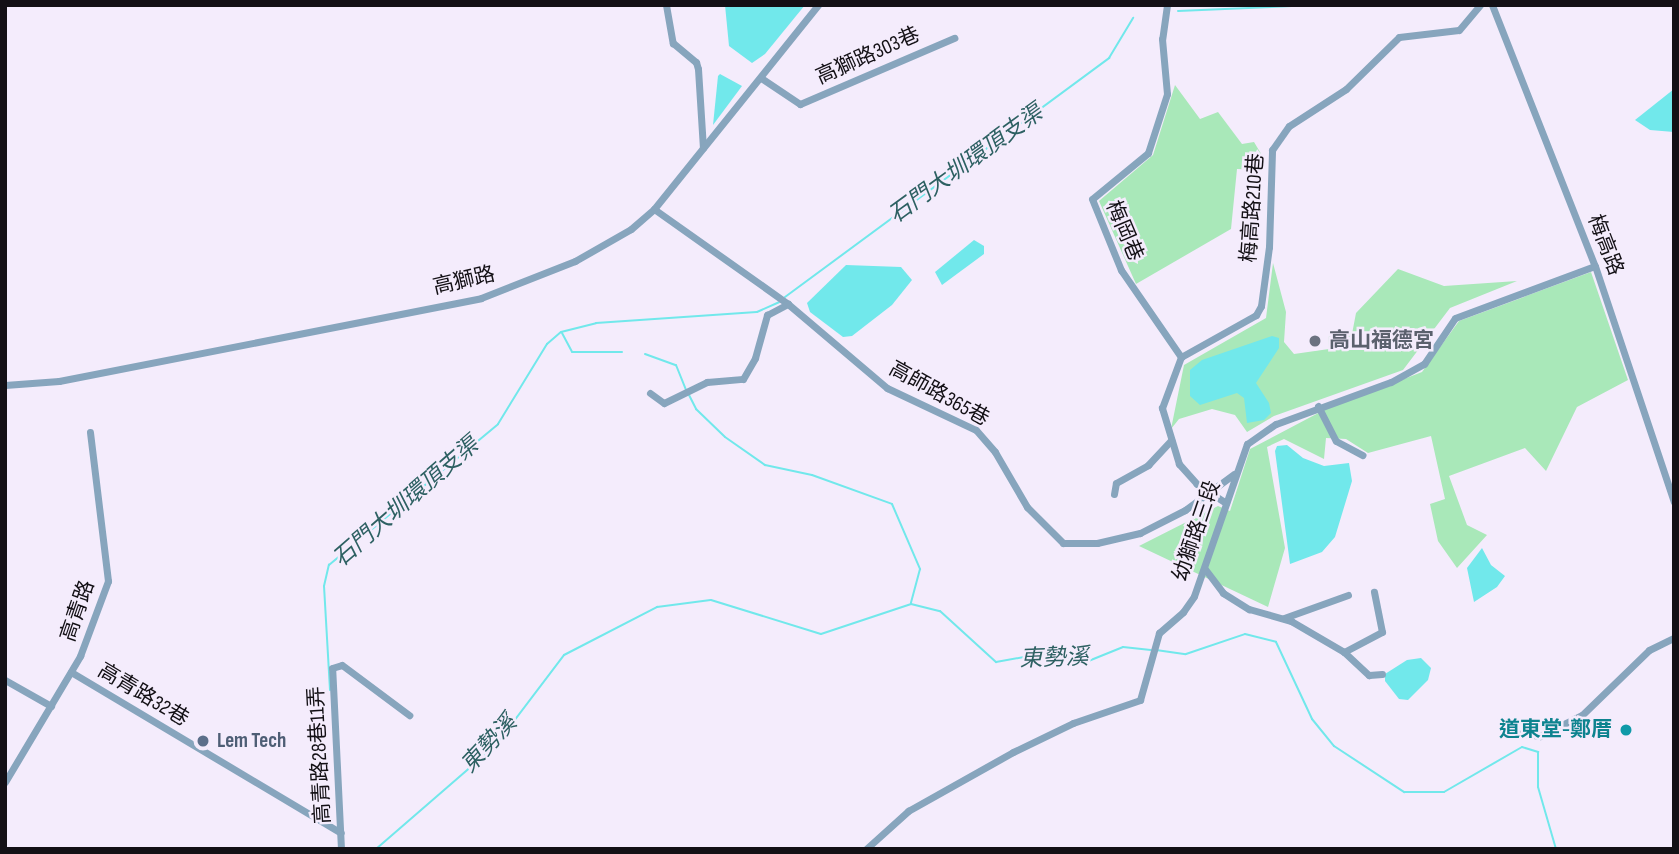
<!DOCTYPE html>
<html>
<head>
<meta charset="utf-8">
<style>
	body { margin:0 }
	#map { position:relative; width:1679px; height:854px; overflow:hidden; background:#f4ecfc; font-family:"Sofia Sans Condensed","Noto Sans TC",sans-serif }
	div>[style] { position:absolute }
	.green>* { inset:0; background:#a9e8b9 }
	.water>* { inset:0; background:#71e8eb }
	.stream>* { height:2px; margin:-1px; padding:0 1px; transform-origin:1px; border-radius:1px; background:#71e8eb }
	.minor>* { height:7px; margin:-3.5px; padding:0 3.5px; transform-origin:3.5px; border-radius:3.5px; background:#87a5bd }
	.dots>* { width:19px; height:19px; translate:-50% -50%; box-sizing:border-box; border:4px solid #f4ecfc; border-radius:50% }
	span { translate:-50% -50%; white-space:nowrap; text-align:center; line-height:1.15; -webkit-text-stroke:5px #f4ecfc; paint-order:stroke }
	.street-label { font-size:21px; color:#131015 }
	.worship-label { font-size:21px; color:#5b616d; font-weight:700 }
	.left { translate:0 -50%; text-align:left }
	.culture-label { font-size:21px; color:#0d838f; font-weight:700 }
	.right { translate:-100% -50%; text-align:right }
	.service-label { font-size:21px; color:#4e5e75; font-weight:700 }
	.water-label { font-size:23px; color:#2d6062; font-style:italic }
	.frame { position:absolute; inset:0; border:7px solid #131015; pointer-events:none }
</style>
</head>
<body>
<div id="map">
	<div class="green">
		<i style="clip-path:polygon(1175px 85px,1200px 119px,1218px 112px,1242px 144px,1254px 142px,1263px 157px,1262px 170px,1237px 169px,1231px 229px,1136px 284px,1099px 201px,1153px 155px)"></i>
		<i style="clip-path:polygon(1273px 263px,1286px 312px,1284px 342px,1294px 354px,1329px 349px,1328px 337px,1352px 334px,1356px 313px,1398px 269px,1444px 286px,1517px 281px,1450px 308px,1403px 370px,1274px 416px,1247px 432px,1235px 415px,1212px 409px,1179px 419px,1171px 429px,1184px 365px,1266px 318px)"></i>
		<i style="clip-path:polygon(1591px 272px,1628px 380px,1577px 407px,1546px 471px,1525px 448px,1449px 476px,1467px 525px,1487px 535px,1457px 568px,1438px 541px,1430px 504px,1445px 499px,1431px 436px,1368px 453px,1346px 439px,1326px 438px,1324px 459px,1284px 439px,1267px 447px,1285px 548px,1268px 607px,1139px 546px,1218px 506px,1230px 511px,1250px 449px,1324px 410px,1422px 372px,1459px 321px)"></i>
	</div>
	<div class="water">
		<i style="clip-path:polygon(725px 5px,805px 5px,765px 54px,752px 63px,729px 46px)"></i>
		<i style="clip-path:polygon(720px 74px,742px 86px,713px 125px,718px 76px)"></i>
		<i style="clip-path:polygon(1674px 89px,1674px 132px,1650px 130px,1635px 120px)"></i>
		<i style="clip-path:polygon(974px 240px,984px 246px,984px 254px,942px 285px,935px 272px)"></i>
		<i style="clip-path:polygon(846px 265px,901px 267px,912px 280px,892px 305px,852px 336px,843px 337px,810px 312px,807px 303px)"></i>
		<i style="clip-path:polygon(1272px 336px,1279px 338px,1279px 348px,1256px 383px,1269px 403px,1271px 413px,1264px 420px,1247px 423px,1244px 398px,1237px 393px,1200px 405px,1190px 396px,1190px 370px,1202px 360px)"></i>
		<i style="clip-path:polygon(1287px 445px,1303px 458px,1324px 466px,1349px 463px,1352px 481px,1335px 537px,1322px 552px,1290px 564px,1275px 451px,1277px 446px)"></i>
		<i style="clip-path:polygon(1482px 548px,1491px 565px,1505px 576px,1497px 587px,1474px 602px,1467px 568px)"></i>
		<i style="clip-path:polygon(1421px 658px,1431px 668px,1428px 680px,1408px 700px,1399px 699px,1385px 681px,1385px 674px,1407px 660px)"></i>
	</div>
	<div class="stream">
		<i style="left:1178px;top:11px;width:136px;rotate:-2.5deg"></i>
		<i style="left:785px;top:297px;width:403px;rotate:-36.4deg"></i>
		<i style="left:1109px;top:58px;width:47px;rotate:-59deg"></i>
		<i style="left:562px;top:333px;width:21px;rotate:62deg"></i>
		<i style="left:572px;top:352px;width:50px"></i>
		<i style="left:645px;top:354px;width:33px;rotate:20deg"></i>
		<i style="left:676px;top:365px;width:27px;rotate:68deg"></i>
		<i style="left:689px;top:395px;width:16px;rotate:63deg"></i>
		<i style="left:696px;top:409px;width:40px;rotate:44deg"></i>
		<i style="left:725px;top:437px;width:49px;rotate:35deg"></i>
		<i style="left:765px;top:465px;width:48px;rotate:12deg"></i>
		<i style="left:812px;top:475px;width:85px;rotate:19.9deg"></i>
		<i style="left:892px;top:504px;width:71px;rotate:66.7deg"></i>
		<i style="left:920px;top:569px;width:35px;rotate:105deg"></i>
		<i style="left:1156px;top:650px;width:30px;rotate:8deg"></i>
		<i style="left:1186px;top:654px;width:62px;rotate:-18.7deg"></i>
		<i style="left:1245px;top:634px;width:32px;rotate:14deg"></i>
		<i style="left:1276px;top:642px;width:85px;rotate:64.9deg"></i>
		<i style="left:1312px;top:719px;width:35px;rotate:51deg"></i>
		<i style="left:1334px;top:746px;width:84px;rotate:33.3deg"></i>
		<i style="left:1404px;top:792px;width:40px"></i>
		<i style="left:1444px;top:792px;width:90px;rotate:-30deg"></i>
		<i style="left:1522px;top:747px;width:17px;rotate:17deg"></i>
		<i style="left:1538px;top:752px;width:35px;rotate:90deg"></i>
		<i style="left:1538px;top:787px;width:65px;rotate:73.8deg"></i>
		<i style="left:330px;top:690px;width:104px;rotate:-93.3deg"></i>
		<i style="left:324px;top:586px;width:22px;rotate:-77deg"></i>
		<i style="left:329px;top:565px;width:220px;rotate:-39.8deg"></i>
		<i style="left:498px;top:424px;width:94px;rotate:-58.5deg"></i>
		<i style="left:547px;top:344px;width:18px;rotate:-41deg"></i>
		<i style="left:561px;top:332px;width:36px;rotate:-14deg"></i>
		<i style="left:596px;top:323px;width:161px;rotate:-3.9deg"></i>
		<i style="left:757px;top:312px;width:24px;rotate:-24deg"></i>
		<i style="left:376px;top:849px;width:157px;rotate:-40.9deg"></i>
		<i style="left:495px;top:746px;width:114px;rotate:-52.8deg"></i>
		<i style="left:564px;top:655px;width:105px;rotate:-27.3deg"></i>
		<i style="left:657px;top:607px;width:54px;rotate:-7.4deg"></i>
		<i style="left:711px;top:600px;width:115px;rotate:17.2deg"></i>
		<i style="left:821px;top:634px;width:95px;rotate:-18.4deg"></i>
		<i style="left:911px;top:604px;width:30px;rotate:14deg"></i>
		<i style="left:940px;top:611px;width:76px;rotate:42.3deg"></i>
		<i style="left:996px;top:662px;width:51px;rotate:-10.2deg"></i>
		<i style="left:1046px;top:653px;width:41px;rotate:12.7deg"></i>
		<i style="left:1086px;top:662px;width:40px;rotate:-22deg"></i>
		<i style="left:1123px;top:647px;width:28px;rotate:6deg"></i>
	</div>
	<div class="minor">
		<i style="left:666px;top:5px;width:39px;rotate:80deg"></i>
		<i style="left:673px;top:43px;width:30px;rotate:40deg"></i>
		<i style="left:696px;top:62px;width:7px;rotate:74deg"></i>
		<i style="left:698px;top:69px;width:79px;rotate:86.4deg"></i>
		<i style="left:1167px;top:5px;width:34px;rotate:98deg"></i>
		<i style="left:1162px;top:39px;width:55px;rotate:84.8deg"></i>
		<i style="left:1167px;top:94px;width:62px;rotate:107.9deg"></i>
		<i style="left:1148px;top:153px;width:72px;rotate:140.6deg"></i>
		<i style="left:1092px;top:199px;width:77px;rotate:67.8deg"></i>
		<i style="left:1121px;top:270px;width:106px;rotate:55.4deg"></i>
		<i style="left:1492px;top:5px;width:281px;rotate:68.5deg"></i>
		<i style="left:1595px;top:266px;width:249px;rotate:71.5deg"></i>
		<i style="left:761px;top:78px;width:47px;rotate:33.7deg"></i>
		<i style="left:800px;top:104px;width:168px;rotate:-23.2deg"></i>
		<i style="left:654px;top:209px;width:164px;rotate:35.3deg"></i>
		<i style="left:788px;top:304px;width:130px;rotate:40.3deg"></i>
		<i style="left:887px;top:388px;width:98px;rotate:25.3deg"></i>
		<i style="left:976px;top:430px;width:29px;rotate:49deg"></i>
		<i style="left:995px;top:452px;width:64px;rotate:59.8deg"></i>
		<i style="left:1027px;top:507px;width:51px;rotate:45deg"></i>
		<i style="left:1063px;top:543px;width:34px"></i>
		<i style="left:1097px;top:543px;width:44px;rotate:-13.1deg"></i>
		<i style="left:1140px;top:533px;width:51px;rotate:-27.1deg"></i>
		<i style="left:1185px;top:510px;width:61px;rotate:-36.3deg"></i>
		<i style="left:5px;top:385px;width:54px;rotate:-4.2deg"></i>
		<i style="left:59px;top:381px;width:430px;rotate:-11.1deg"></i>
		<i style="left:481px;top:298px;width:101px;rotate:-21.5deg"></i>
		<i style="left:575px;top:261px;width:64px;rotate:-29.7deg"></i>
		<i style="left:631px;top:229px;width:30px;rotate:-41deg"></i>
		<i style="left:654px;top:209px;width:262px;rotate:-51.2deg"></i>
		<i style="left:650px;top:393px;width:17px;rotate:36deg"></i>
		<i style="left:664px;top:403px;width:48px;rotate:-26deg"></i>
		<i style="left:707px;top:382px;width:36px;rotate:-5deg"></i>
		<i style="left:743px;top:379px;width:24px;rotate:-60deg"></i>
		<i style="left:755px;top:358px;width:45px;rotate:-74.4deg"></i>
		<i style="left:767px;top:315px;width:24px;rotate:-28deg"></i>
		<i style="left:1318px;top:406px;width:39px;rotate:63deg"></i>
		<i style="left:1336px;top:441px;width:30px;rotate:28deg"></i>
		<i style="left:1114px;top:494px;width:11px;rotate:-80deg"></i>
		<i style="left:1116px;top:483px;width:37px;rotate:-29deg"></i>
		<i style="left:1148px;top:465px;width:34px;rotate:-47deg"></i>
		<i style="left:1226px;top:503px;width:35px;rotate:-147deg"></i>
		<i style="left:1197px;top:484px;width:27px;rotate:-132deg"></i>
		<i style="left:1179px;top:464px;width:59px;rotate:-106.9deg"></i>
		<i style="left:1162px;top:408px;width:54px;rotate:-69.6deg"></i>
		<i style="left:1181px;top:357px;width:86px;rotate:-29.2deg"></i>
		<i style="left:1256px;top:315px;width:10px;rotate:-61deg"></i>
		<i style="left:1261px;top:306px;width:60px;rotate:-82.3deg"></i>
		<i style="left:1269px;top:247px;width:97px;rotate:-88.2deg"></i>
		<i style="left:1272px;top:150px;width:29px;rotate:-55deg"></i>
		<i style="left:1289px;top:126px;width:68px;rotate:-33deg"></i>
		<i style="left:1346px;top:89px;width:74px;rotate:-44.5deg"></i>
		<i style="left:1399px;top:37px;width:60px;rotate:-6.7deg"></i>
		<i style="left:1459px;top:30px;width:33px;rotate:-50deg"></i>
		<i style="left:1205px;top:569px;width:30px;rotate:53deg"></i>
		<i style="left:1223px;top:593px;width:31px;rotate:32deg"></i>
		<i style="left:1249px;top:609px;width:44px;rotate:15.9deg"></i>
		<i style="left:1291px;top:621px;width:61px;rotate:30.3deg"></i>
		<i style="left:1344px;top:652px;width:34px;rotate:43deg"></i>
		<i style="left:1369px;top:675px;width:13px;rotate:-4deg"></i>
		<i style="left:1284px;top:618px;width:68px;rotate:-19.8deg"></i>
		<i style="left:1344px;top:652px;width:43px;rotate:-27.8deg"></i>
		<i style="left:1382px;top:632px;width:41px;rotate:-101.3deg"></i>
		<i style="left:71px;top:672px;width:314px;rotate:30.8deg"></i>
		<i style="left:5px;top:680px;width:53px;rotate:29.5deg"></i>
		<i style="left:1504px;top:732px;width:36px;rotate:6deg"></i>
		<i style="left:1540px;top:736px;width:47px;rotate:-26.6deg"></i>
		<i style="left:1582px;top:715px;width:93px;rotate:-44.1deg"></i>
		<i style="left:1649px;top:650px;width:28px;rotate:-26deg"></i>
		<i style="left:5px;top:782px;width:147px;rotate:-59.2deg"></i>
		<i style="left:80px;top:656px;width:80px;rotate:-69.5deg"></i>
		<i style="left:108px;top:581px;width:150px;rotate:-96.9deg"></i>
		<i style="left:341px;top:849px;width:181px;rotate:-92.8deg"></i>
		<i style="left:332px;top:668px;width:10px;rotate:-17deg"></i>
		<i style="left:342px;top:665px;width:84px;rotate:36.7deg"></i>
		<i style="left:866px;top:849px;width:57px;rotate:-42.1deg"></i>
		<i style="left:908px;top:811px;width:120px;rotate:-29.3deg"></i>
		<i style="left:1013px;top:752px;width:67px;rotate:-25.8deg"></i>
		<i style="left:1073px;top:723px;width:71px;rotate:-18.9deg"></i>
		<i style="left:1140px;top:700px;width:70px;rotate:-74.2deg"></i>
		<i style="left:1159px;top:633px;width:32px;rotate:-41deg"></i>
		<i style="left:1183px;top:612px;width:19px;rotate:-55deg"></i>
		<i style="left:1194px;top:596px;width:161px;rotate:-70.8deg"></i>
		<i style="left:1247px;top:444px;width:35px;rotate:-35deg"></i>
		<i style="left:1276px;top:424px;width:122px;rotate:-20.1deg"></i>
		<i style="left:1391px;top:382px;width:38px;rotate:-29deg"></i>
		<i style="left:1424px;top:364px;width:55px;rotate:-56deg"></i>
		<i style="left:1455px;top:318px;width:149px;rotate:-20.4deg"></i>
	</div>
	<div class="dots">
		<i style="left:1315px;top:341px;background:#6b7280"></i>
		<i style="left:1626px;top:730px;background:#0f9aa8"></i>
		<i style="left:203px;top:741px;background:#5c6f8a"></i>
	</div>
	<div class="street-label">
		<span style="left:868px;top:56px;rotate:-24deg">高獅路303巷</span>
		<span style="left:1253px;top:208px;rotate:-86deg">梅高路210巷</span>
		<span style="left:1124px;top:231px;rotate:67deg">梅岡巷</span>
		<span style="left:1605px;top:245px;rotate:69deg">梅高路</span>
		<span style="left:464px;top:281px;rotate:-13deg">高獅路</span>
		<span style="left:939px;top:394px;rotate:29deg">高師路365巷</span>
		<span style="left:1197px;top:531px;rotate:-71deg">幼獅路三段</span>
		<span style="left:78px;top:611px;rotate:-71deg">高青路</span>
		<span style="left:143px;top:695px;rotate:31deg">高青路32巷</span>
		<span style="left:320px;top:755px;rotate:-93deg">高青路28巷11弄</span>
	</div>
	<div class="worship-label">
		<span class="left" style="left:1329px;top:341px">高山福德宮</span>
	</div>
	<div class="culture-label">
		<span class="right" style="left:1612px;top:730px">道東堂-鄭厝</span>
	</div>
	<div class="service-label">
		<span class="left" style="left:217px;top:741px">Lem Tech</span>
	</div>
	<div class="water-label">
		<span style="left:966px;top:164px;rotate:-36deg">石門大圳環頂支渠</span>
		<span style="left:406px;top:502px;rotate:-41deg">石門大圳環頂支渠</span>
		<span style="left:1054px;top:658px;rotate:-2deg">東勢溪</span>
		<span style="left:489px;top:744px;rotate:-47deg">東勢溪</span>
	</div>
	<div class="frame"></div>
</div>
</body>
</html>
